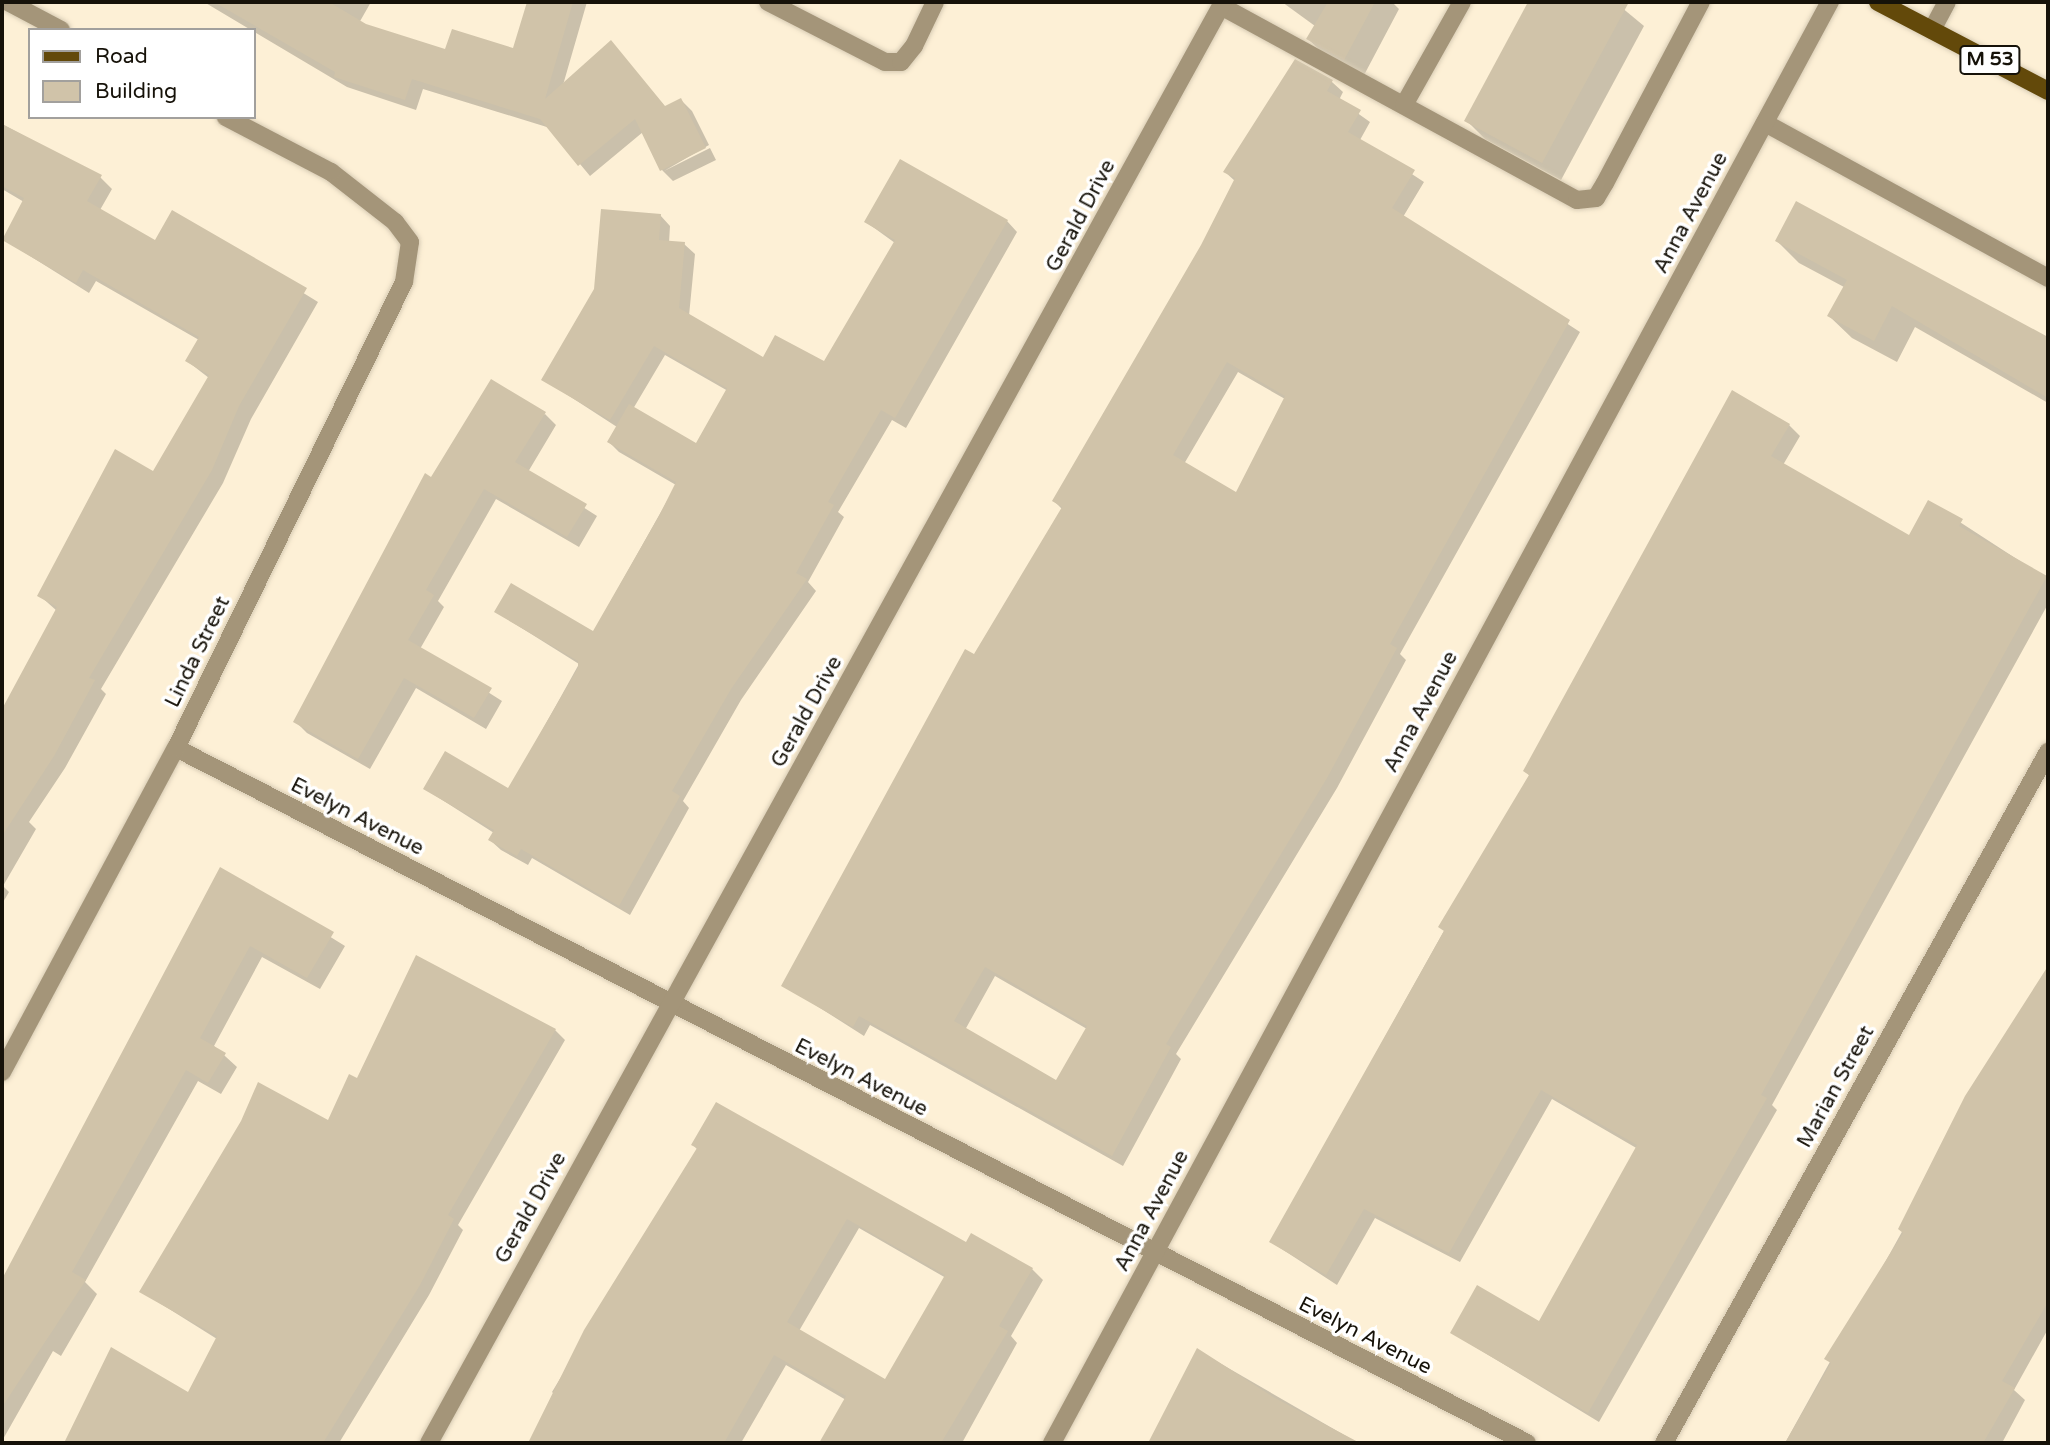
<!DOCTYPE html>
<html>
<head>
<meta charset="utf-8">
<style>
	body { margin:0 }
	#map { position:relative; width:2050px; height:1445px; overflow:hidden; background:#fdf0d6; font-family:"Varela Round",sans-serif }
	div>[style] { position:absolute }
	.shadow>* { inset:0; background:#0003 }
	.building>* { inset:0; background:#d0c3a9 }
	.roads { filter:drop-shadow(0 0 2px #d8ccb5) drop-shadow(0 0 2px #d8ccb5) }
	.service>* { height:18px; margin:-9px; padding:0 9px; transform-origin:9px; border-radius:9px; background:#a49579 }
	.minor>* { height:18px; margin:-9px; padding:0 9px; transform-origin:9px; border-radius:9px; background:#a49579 }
	.primary>* { height:18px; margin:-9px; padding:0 9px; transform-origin:9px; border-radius:9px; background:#63490a }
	span { translate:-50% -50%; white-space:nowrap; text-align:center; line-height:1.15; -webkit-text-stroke:7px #fff; paint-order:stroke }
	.shield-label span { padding:2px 5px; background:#fff; border:2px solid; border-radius:5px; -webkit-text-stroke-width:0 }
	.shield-label { font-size:19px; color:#161209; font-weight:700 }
	.street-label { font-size:21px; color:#161209 }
	.frame { position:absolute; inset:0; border:4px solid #161209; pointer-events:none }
	.legend { position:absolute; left:28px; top:28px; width:228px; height:91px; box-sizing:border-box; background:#fff; border:2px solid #a2a09d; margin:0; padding:9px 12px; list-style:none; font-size:21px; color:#161209 }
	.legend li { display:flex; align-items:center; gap:14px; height:35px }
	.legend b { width:35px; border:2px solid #a2a09d }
</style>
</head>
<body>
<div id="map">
	<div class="shadow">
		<i style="clip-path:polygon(204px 2px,371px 2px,359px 23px,446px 52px,514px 51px,528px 2px,587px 2px,563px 85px,611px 42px,666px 108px,681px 100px,692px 111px,709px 145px,664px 171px,710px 148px,716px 160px,673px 181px,662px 170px,643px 132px,590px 176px,550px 128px,423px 89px,416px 110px,347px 87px)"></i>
		<i style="clip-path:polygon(1282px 2px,1392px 2px,1399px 9px,1363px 77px,1327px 57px,1308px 39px,1315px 26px)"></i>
		<i style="clip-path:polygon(1530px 2px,1615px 2px,1644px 26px,1561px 180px,1485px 139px,1466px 120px)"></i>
		<i style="clip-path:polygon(evenodd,1295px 61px,1332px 82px,1343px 92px,1339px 100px,1370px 122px,1360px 140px,1424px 182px,1403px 217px,1580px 332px,1400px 654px,1406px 660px,1337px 788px,1176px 1054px,1181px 1059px,1123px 1166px,870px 1025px,864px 1036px,784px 985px,1063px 510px,1054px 501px,1202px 246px,1235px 181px,1225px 172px,1295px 61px,1238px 372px,1285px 399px,1237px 494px,1184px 464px,1238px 372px,1295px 61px,995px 976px,1087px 1029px,1057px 1083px,965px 1030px,995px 976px)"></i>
		<i style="clip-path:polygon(2px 124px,100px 177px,112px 189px,100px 210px,155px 242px,172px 212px,318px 302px,251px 419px,223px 483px,101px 689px,106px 694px,65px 768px,29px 822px,36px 829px,3px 886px,9px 892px,2px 904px,2px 712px,57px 611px,39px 595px,115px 452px,154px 474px,209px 378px,187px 361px,199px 340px,96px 281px,89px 293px,3px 239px,24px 202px,2px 189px)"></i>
		<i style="clip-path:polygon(1797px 204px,2048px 339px,2048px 403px,1915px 327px,1897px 362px,1852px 338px,1829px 316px,1844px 287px,1799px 263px,1777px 241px)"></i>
		<i style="clip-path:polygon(evenodd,660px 215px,670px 226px,669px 243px,684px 244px,695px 254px,689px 316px,763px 359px,825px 364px,895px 243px,866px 222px,1007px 221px,1017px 232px,906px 428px,892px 420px,838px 512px,844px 517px,808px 582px,816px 591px,741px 700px,683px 801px,689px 808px,630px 915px,532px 858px,528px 865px,501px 850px,490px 840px,494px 833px,425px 789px,509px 790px,579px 664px,496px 612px,593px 633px,676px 485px,619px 452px,609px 442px,617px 427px,543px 379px,660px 215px,665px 355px,728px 391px,696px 445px,633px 409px,665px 355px)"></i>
		<i style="clip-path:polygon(545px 414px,556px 425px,528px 472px,597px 516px,579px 547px,496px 499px,438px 601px,444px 607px,420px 649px,502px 701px,486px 729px,416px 688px,370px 769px,307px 733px,295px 721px,432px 479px)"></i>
		<i style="clip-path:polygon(1789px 425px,1800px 436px,1783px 465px,1910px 538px,1929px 502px,2046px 578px,2048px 604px,1772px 1105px,1777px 1110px,1599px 1422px,1452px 1333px,1539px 1323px,1638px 1149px,1552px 1099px,1460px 1262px,1375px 1218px,1337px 1285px,1271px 1242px,1530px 776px,1525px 771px)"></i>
		<i style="clip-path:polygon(221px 869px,345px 946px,320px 989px,262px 957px,214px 1046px,237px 1067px,221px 1094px,198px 1081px,85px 1282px,97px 1294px,61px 1356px,53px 1351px,2px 1441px,2px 1282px)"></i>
		<i style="clip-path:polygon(2048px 968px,2048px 1329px,2014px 1390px,2025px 1400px,2002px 1443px,1785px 1443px)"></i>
		<i style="clip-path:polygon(555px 1030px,565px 1040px,458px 1225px,463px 1230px,429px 1295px,339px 1443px,66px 1443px,111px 1349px,189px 1394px,217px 1339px,142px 1292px,328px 1122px,358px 1080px)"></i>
		<i style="clip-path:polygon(evenodd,693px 1145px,1032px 1269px,1043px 1280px,1011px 1336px,1017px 1343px,962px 1443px,821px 1443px,846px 1400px,786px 1365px,741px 1443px,530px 1443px,556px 1396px,552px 1392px,698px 1150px,693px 1145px,859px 1228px,946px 1278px,886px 1381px,799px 1331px,859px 1228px)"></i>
		<i style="clip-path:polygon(1197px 1350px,1358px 1443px,1150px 1443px)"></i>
	</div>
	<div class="building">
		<i style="clip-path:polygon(214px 2px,329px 2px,366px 24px,445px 49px,452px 29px,513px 48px,527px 2px,573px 2px,545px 99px,611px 40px,665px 106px,681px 98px,706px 148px,660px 171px,635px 119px,578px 166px,540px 119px,412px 79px,405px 100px,334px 77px,335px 72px)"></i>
		<i style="clip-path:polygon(1328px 2px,1375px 2px,1344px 60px,1306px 39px)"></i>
		<i style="clip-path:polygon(1528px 2px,1629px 2px,1542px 163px,1464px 121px)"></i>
		<i style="clip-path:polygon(evenodd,1295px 59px,1333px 80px,1327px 91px,1361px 110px,1348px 132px,1415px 170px,1392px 208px,1570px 320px,1390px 644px,1397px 648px,1327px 778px,1166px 1044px,1171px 1047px,1112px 1156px,859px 1016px,853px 1027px,781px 986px,965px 649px,974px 654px,1062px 507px,1052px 501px,1201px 245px,1235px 178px,1223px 172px,1295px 59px,1227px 362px,1285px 396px,1236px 492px,1173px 455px,1227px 362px,1295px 59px,985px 967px,1087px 1026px,1056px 1080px,954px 1021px,985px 967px)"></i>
		<i style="clip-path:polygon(2px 124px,102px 175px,87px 201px,155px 240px,172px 210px,307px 288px,239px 406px,212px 470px,89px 678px,95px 680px,54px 756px,2px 836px,2px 709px,57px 607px,37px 596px,115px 449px,153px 471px,209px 375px,185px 361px,199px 337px,83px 270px,76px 283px,2px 240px,24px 198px,2px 186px)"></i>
		<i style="clip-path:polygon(900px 159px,1008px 220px,895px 418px,881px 410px,828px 502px,834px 505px,796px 573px,807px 579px,731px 689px,672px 791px,680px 796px,619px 906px,521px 849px,517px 856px,488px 840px,494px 830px,423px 789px,445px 751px,508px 788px,578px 668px,578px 661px,494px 612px,511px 583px,593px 631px,659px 516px,676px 482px,607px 442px,629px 404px,696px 443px,727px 388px,654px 346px,610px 420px,541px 380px,594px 289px,601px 209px,661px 214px,659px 240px,685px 242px,679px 308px,763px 357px,775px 335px,824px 361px,895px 240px,864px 222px)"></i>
		<i style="clip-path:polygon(1796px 201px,2048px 337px,2048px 398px,1892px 306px,1874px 341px,1827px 316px,1847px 280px,1775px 241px)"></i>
		<i style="clip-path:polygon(491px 379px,546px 412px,515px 462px,587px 504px,567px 537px,484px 489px,426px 590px,434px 595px,408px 640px,492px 688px,474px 718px,404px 678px,358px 759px,293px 722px,425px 473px,431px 477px)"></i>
		<i style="clip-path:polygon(1732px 390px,1790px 424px,1771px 456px,1909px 535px,1928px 500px,1963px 519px,1959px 526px,2047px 576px,1761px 1095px,1767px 1098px,1588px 1413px,1450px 1333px,1477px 1285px,1539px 1321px,1637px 1145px,1541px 1090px,1449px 1253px,1364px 1209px,1326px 1275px,1269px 1242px,1444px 931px,1438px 927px,1529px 775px,1523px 771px)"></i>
		<i style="clip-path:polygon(220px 867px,334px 932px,307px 978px,250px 946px,200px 1038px,226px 1053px,208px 1083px,186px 1070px,72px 1272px,86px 1280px,2px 1407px,2px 1279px)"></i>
		<i style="clip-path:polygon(416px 955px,556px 1029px,448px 1215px,454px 1219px,420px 1285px,323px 1443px,64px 1443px,111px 1347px,188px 1392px,217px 1336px,139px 1292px,241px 1121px,258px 1082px,328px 1120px,349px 1074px,357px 1078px)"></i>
		<i style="clip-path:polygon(2048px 966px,2048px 1302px,2002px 1381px,2015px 1388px,1983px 1443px,1785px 1443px,1831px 1363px,1824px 1359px,1903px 1233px,1898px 1229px,1965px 1096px)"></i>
		<i style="clip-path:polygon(evenodd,716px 1102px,966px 1242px,971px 1233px,1033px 1268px,999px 1326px,1008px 1331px,941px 1443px,819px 1443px,846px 1396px,774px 1355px,724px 1443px,528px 1443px,584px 1330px,697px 1148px,691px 1145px,716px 1102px,847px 1219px,945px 1275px,885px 1379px,787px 1322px,847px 1219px)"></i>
		<i style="clip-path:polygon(1197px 1348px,1273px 1397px,1360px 1443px,1148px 1443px)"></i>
	</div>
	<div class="roads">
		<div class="service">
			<i style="left:768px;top:2px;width:131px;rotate:27.1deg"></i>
			<i style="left:885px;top:62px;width:16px"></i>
			<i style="left:901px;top:62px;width:21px;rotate:-51deg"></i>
			<i style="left:914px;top:46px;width:49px;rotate:-64.5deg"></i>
			<i style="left:1221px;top:6px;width:405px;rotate:28.6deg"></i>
			<i style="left:1577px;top:200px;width:19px;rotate:-6deg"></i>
			<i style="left:1596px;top:198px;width:17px;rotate:-59deg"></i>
			<i style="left:1605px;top:183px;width:205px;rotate:-62.1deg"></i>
			<i style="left:1404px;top:105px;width:118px;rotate:-60.6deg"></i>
			<i style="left:1765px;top:123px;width:323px;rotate:28.7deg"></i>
		</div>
		<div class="minor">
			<i style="left:8px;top:2px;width:60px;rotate:27.8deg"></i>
			<i style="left:1932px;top:30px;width:32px;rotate:-62deg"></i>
			<i style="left:176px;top:748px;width:1519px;rotate:27.22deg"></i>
			<i style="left:2px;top:1072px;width:368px;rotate:-61.8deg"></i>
			<i style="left:176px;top:748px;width:519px;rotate:-63.93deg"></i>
			<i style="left:404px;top:282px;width:40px;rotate:-81.5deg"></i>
			<i style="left:410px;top:242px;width:25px;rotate:-127deg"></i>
			<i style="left:395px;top:222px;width:81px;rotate:-142deg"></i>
			<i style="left:331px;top:172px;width:119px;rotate:-152.4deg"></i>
			<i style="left:429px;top:1443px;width:1645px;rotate:-61.14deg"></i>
			<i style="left:1052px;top:1443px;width:1638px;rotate:-61.64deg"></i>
			<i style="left:1664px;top:1443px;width:791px;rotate:-60.94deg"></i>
		</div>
		<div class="primary">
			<i style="left:1878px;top:2px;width:192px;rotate:27.6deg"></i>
		</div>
	</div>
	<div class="shield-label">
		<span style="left:1990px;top:60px">M 53</span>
	</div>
	<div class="street-label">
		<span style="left:1691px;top:213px;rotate:-62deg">Anna Avenue</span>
		<span style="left:1081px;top:216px;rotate:-62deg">Gerald Drive</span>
		<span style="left:198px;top:652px;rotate:-64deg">Linda Street</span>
		<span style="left:807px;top:712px;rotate:-61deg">Gerald Drive</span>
		<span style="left:1421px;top:712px;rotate:-62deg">Anna Avenue</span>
		<span style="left:357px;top:817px;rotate:27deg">Evelyn Avenue</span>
		<span style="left:861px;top:1078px;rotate:27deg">Evelyn Avenue</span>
		<span style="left:1836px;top:1087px;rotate:-61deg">Marian Street</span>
		<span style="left:531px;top:1208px;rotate:-61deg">Gerald Drive</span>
		<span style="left:1152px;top:1211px;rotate:-62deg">Anna Avenue</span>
		<span style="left:1365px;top:1336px;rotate:27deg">Evelyn Avenue</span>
	</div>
	<div class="frame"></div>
	<ul class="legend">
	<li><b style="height:9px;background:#63490a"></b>Road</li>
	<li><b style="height:19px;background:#d0c3a9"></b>Building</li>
	</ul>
</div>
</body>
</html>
